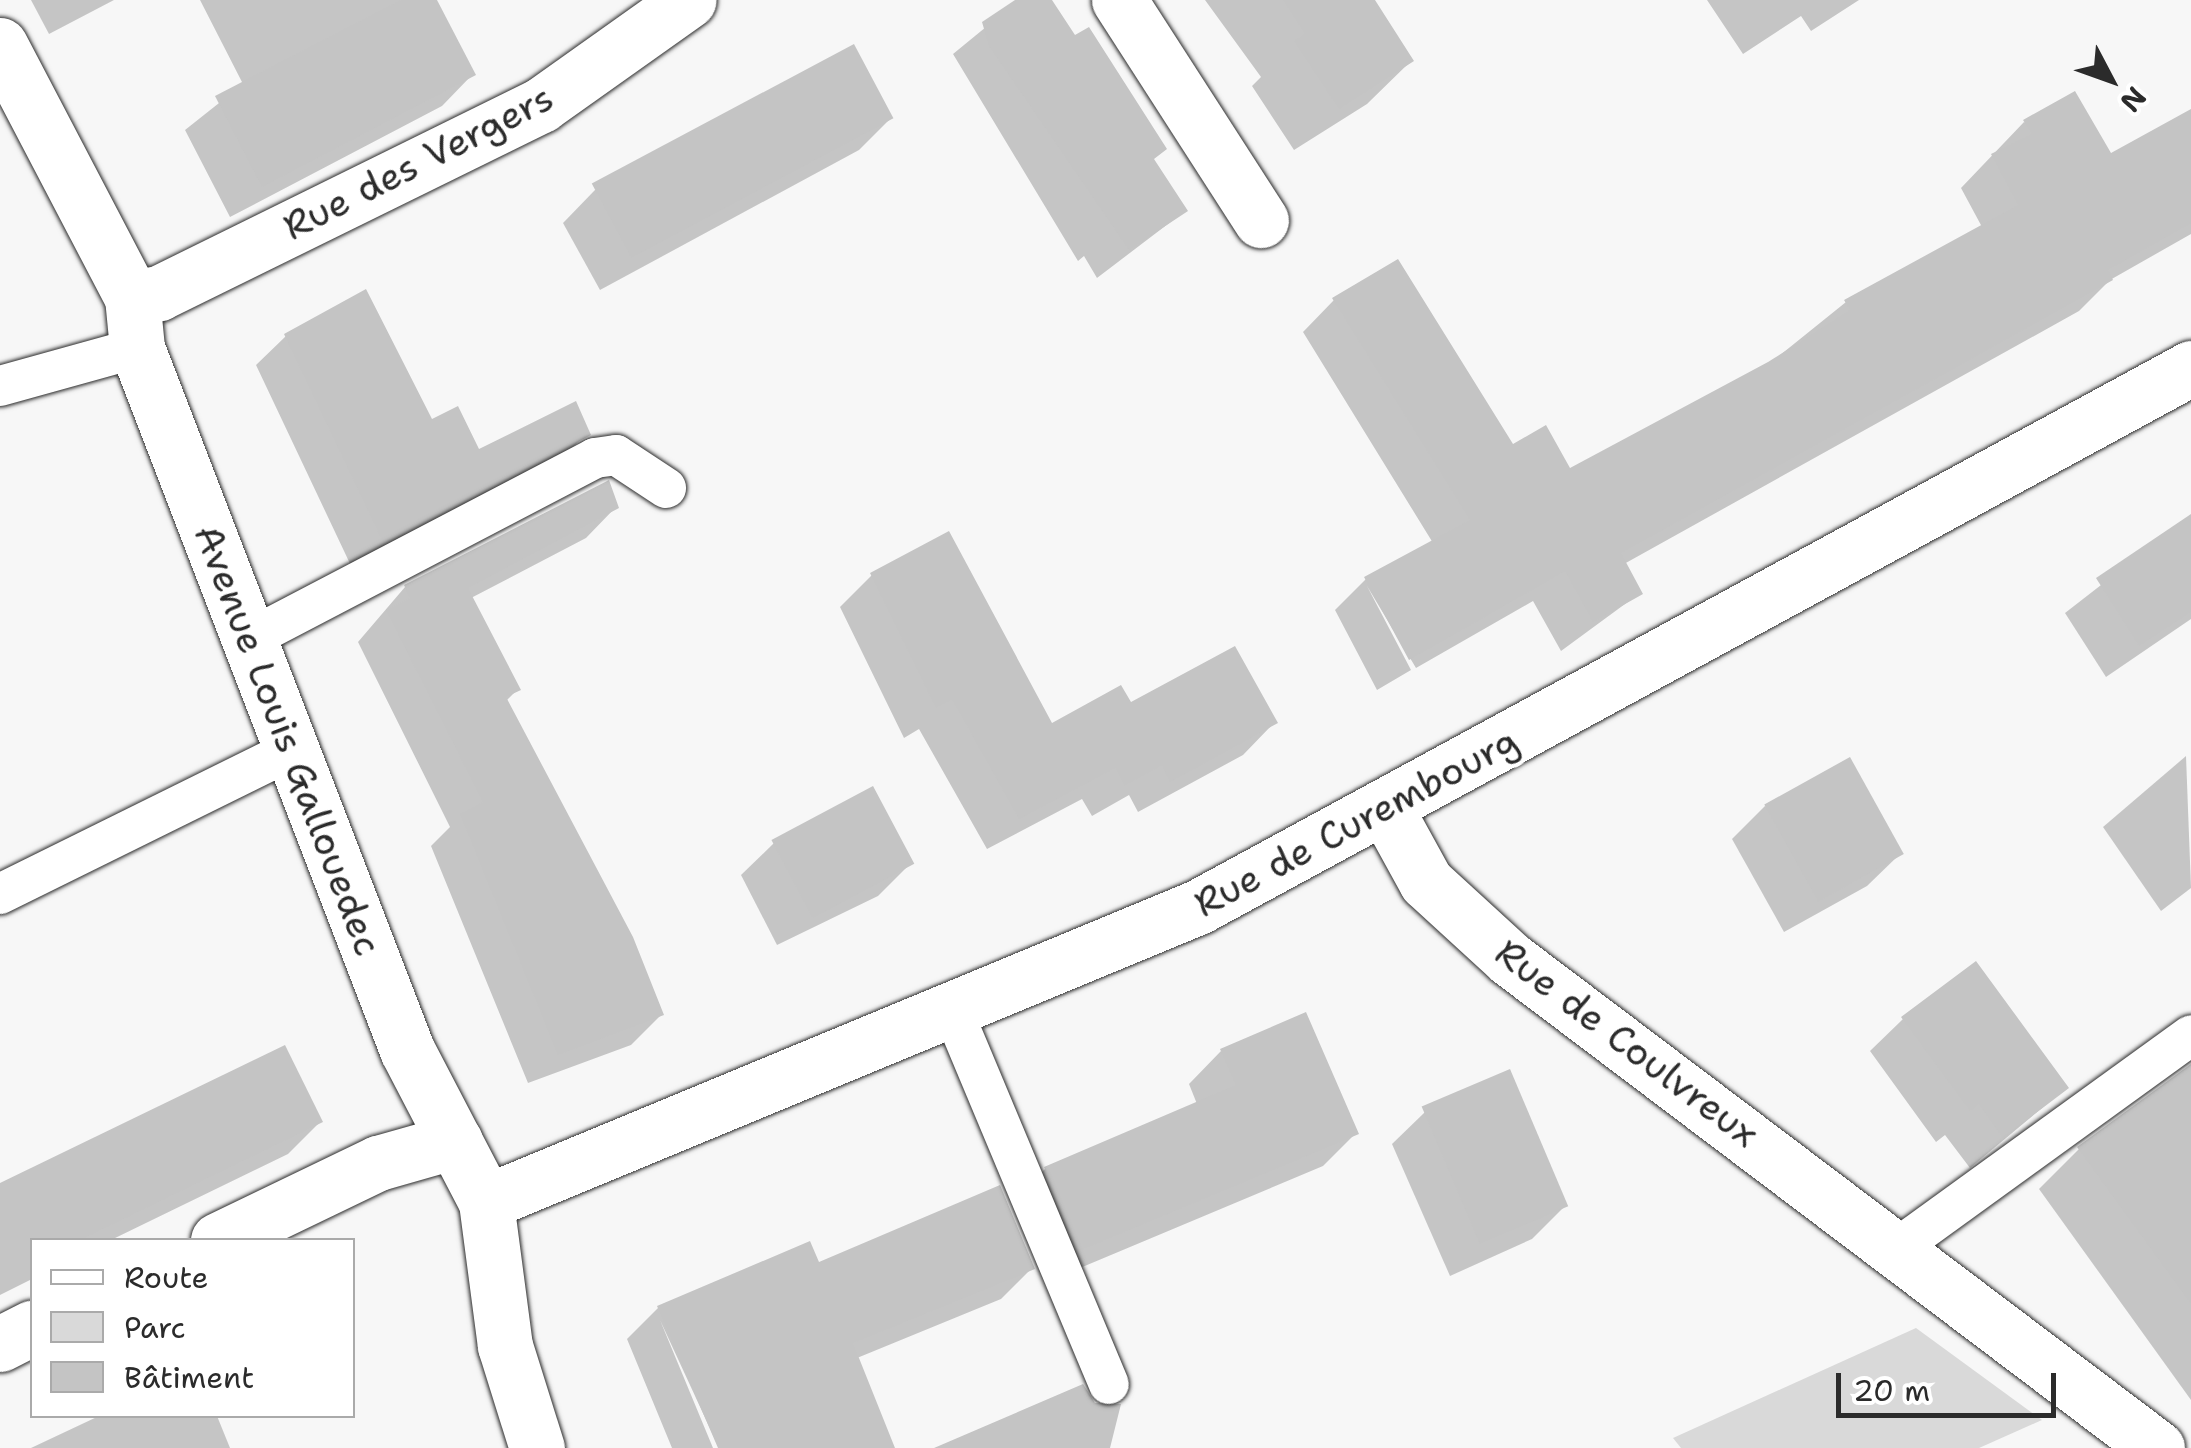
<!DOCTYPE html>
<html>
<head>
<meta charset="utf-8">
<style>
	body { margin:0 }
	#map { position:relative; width:2191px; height:1448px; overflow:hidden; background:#f7f7f7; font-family:"Shantell Sans",sans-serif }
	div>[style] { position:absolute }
	.green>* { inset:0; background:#d9d9d9 }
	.shadow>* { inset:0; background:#0003 }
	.building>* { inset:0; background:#c4c4c4; transform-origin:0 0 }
	.roads { filter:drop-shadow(0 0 2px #2b2b2b) drop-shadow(0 0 2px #2b2b2b) }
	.lane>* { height:40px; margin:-20px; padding:0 20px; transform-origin:20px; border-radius:20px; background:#fff }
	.street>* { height:55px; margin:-27.5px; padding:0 27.5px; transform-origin:27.5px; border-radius:27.5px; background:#fff }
	.secondary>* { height:55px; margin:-27.5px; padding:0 27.5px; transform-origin:27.5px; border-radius:27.5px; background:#fff }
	span { translate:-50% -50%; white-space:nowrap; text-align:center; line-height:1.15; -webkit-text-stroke:8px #fff; paint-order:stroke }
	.street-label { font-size:38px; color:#2b2b2b }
	.legend { position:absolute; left:30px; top:1238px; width:325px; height:180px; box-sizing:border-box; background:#fff; border:2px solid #aaa; margin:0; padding:12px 18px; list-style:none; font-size:30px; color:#2b2b2b }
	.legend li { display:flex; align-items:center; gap:20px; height:50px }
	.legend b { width:50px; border:2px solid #aaa }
	.north { position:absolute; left:2061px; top:30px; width:100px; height:100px; -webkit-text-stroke:8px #fff; paint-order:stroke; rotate:131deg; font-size:28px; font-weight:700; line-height:40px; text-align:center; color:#2b2b2b }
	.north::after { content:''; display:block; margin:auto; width:35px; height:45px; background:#2b2b2b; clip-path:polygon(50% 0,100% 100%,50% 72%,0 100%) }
	.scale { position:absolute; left:1836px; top:1373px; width:220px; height:45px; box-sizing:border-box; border:5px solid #2b2b2b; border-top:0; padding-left:12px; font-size:30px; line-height:35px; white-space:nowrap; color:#2b2b2b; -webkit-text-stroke:8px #fff; paint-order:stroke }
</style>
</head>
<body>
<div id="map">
	<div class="green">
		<i style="clip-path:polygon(1916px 1328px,2042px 1420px,1979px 1448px,1681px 1448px,1673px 1438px)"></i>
	</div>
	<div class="shadow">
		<i style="clip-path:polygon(31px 0,114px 0,49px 34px)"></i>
		<i style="clip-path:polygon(200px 0,435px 0,473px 74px,442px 106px,230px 217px,185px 130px,243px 84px)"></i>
		<i style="clip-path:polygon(1019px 0,1049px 0,1185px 211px,1097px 278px,1084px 256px,1078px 261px,953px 54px)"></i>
		<i style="clip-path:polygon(1205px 0,1372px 0,1411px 61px,1367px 104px,1294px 150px,1252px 86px,1261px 77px)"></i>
		<i style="clip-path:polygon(1707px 0,1859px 0,1811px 31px,1801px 16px,1743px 54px)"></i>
		<i style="clip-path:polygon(2191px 112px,2191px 234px,2110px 280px,2079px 311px,1624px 564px,1640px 593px,1561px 651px,1533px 601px,1416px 668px,1367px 586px,1411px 670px,1377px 690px,1335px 610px,1366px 579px,1433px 543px,1303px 332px,1334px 300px,1512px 448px,1569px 472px,1769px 364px,1846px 302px,1982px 227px,1961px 188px,2024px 122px,2110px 157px)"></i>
		<i style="clip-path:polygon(891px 118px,859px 150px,600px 290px,563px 223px,595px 190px)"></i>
		<i style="clip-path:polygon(286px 336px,477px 453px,588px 432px,558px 462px,353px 570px,256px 365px)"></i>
		<i style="clip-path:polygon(616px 507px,586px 538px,471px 598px,518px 689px,506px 701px,661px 1015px,631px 1045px,528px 1083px,431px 846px,450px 827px,358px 642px,405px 587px)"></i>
		<i style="clip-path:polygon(2177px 526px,2191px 547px,2191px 619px,2106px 677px,2065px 613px)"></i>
		<i style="clip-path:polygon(872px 575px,1051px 727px,1130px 706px,1274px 723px,1243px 755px,1138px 812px,1129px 795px,1092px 816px,1082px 799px,987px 849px,919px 729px,904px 738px,840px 607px)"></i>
		<i style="clip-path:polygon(2186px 756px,2191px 888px,2161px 911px,2103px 827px)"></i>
		<i style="clip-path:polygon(1765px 806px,1900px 854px,1867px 886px,1784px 932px,1732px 839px)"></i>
		<i style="clip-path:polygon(774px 843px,911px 863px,878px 896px,777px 945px,741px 875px)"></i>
		<i style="clip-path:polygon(1903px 1019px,2066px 1088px,1970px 1168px,1945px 1135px,1936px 1142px,1870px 1051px)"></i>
		<i style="clip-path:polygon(1221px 1051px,1356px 1133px,1323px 1166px,1049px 1281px,1012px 1201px,1045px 1169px,1197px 1104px,1189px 1084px)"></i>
		<i style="clip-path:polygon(1425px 1112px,1565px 1206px,1532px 1239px,1450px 1276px,1392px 1144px)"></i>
		<i style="clip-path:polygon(320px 1122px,288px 1154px,111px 1240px,32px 1240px,32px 1279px,0 1295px,0 1187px)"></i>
		<i style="clip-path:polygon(2191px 1145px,2191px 1400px,2039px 1189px,2079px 1149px)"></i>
		<i style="clip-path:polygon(818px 1265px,1032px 1268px,1001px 1299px,857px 1358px,893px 1448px,719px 1448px,660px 1320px,713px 1448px,672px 1448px,627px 1339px,658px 1308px)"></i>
		<i style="clip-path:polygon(99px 1416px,217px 1416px,230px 1448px,31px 1448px)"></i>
	</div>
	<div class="building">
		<i style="clip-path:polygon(401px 0,437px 0,476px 75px,262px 187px,215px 96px)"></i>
		<i style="clip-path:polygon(1015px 0,1052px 0,1075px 35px,1089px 27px,1167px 149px,1154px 159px,1188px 211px,1129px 250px,989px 46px,982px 22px)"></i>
		<i style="clip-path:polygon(1283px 0,1375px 0,1414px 61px,1339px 109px,1294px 41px,1305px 34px)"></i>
		<i style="left:854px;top:44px;width:84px;height:297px;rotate:62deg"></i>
		<i style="clip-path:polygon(2075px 91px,2111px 153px,2191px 109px,2191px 223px,2108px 270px,2113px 280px,1621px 553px,1643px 594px,1593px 622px,1565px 571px,1409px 660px,1364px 577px,1470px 520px,1332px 298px,1398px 259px,1513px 444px,1546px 425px,1570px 468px,1768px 362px,1850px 310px,1844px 300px,2018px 205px,1991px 154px,2032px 134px,2023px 120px)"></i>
		<i style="clip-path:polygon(366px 289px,432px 419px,458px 406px,479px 449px,576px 401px,591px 435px,383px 542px,284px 334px)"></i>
		<i style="clip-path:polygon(609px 480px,619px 508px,468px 588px,521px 690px,506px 697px,633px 937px,664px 1015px,558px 1055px,460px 814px,483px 802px,386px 610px,410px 598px,404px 585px)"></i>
		<i style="clip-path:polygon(2191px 514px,2191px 612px,2139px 646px,2096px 578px)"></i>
		<i style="clip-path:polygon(949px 531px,1052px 723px,1121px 685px,1131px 702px,1235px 646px,1278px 723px,1170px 782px,1162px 765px,1124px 786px,1115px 768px,1019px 819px,952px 699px,936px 708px,870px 573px)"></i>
		<i style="left:1850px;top:757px;width:111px;height:98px;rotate:61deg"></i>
		<i style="left:873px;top:786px;width:88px;height:115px;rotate:62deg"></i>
		<i style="clip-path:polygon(1976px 961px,2069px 1088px,2003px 1138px,1979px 1104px,1970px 1111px,1901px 1017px)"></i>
		<i style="clip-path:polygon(1306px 1012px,1359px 1134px,1079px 1251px,1044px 1167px,1236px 1085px,1220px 1049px)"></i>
		<i style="clip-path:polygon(285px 1045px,323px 1122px,80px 1240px,0 1240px,0 1183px)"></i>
		<i style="clip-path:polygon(2191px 1064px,2191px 1304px,2077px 1147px)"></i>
		<i style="left:1510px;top:1069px;width:149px;height:96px;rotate:67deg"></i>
		<i style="clip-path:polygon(1000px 1185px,1035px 1269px,853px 1343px,895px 1448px,718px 1448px,657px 1306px,810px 1241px,819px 1262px)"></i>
		<i style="clip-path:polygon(1083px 1384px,1095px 1403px,1121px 1404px,1110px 1448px,934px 1448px)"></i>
	</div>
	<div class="roads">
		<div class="lane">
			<i style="left:0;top:386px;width:142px;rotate:-15.5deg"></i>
			<i style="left:247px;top:640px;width:393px;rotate:-27.6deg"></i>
			<i style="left:595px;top:458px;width:21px;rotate:-8deg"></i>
			<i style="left:616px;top:455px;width:60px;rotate:33.4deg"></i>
			<i style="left:0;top:894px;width:326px;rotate:-26.3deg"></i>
			<i style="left:954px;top:1014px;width:401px;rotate:67.3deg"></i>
			<i style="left:1900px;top:1246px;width:359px;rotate:-35.9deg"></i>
		</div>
		<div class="street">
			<i style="left:1119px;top:0;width:262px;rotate:57.2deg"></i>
			<i style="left:132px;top:297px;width:27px;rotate:-8deg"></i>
			<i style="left:159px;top:293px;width:426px;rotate:-26.2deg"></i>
			<i style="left:541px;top:105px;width:181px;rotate:-35.4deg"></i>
			<i style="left:1387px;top:811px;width:81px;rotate:61.2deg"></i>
			<i style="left:1426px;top:882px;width:114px;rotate:42.5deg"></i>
			<i style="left:1510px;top:959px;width:811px;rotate:37.08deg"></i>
			<i style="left:486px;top:1202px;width:771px;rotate:-22.51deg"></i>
			<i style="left:1198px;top:907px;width:1130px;rotate:-28.49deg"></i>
			<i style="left:218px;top:1240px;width:178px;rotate:-25.7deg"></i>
			<i style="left:378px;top:1163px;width:80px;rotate:-15.9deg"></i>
			<i style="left:0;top:1344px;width:36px;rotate:-27deg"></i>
		</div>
		<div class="secondary">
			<i style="left:0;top:45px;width:284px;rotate:62.4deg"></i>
			<i style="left:132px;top:297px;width:51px;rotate:84.4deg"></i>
			<i style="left:137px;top:348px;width:752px;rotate:68.96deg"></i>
			<i style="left:407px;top:1050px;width:171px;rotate:62.5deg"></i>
			<i style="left:486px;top:1202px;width:145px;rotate:82.5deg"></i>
			<i style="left:505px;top:1346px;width:107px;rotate:72.6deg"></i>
		</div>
	</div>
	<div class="street-label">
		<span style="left:418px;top:162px;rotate:-27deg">Rue des Vergers</span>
		<span style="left:288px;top:740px;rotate:69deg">Avenue Louis Gallouedec</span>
		<span style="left:1356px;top:822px;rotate:-28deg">Rue de Curembourg</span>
		<span style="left:1627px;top:1043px;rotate:37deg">Rue de Coulvreux</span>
	</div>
	<ul class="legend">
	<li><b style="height:12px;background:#fff"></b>Route</li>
	<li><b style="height:28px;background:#d9d9d9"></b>Parc</li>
	<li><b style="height:28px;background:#c4c4c4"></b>Bâtiment</li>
	</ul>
	<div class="north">N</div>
	<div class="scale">20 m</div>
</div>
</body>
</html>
